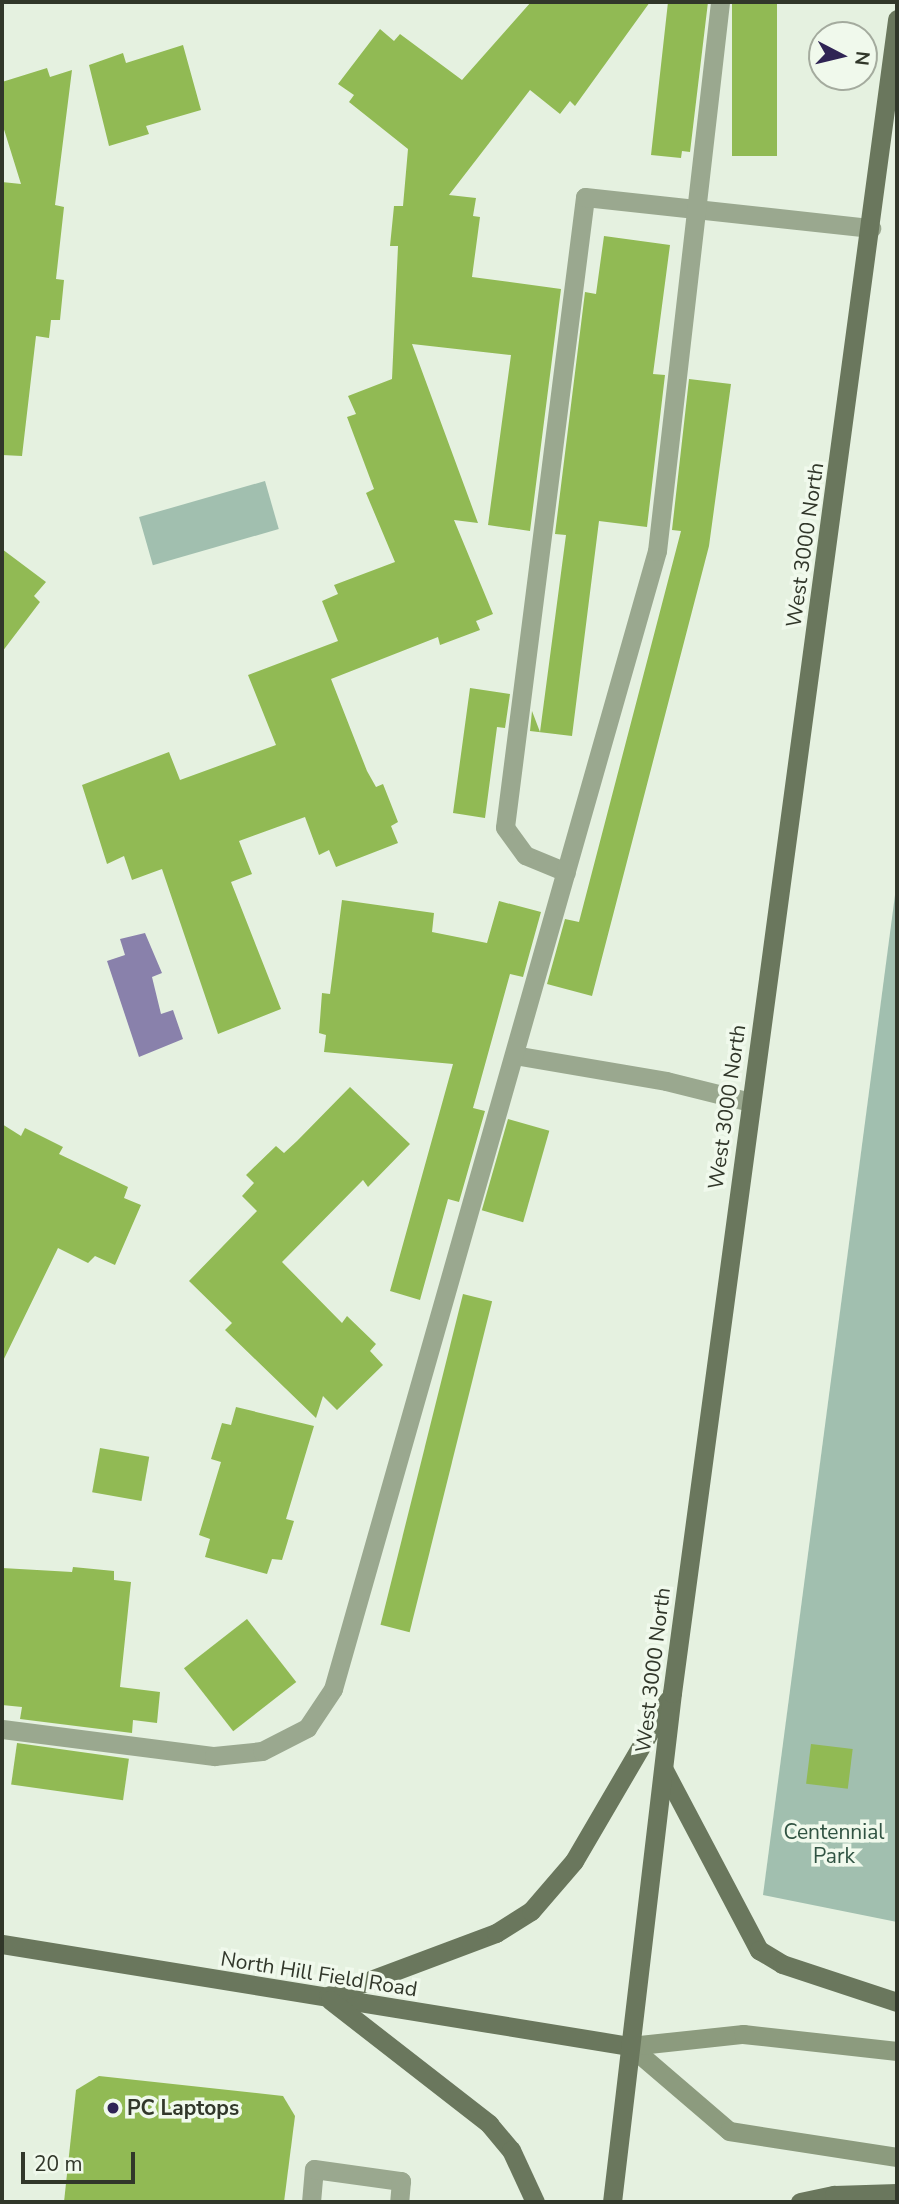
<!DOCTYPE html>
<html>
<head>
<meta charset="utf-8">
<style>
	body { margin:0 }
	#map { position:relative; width:899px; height:2204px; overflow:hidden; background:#e5f1e0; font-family:"Nunito Sans",sans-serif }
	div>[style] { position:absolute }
	.green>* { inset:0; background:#a1bfaf; transform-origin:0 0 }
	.water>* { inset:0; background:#8981ab }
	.building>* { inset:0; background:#91ba54; transform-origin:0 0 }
	.service>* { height:19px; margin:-9.5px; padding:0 9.5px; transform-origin:9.5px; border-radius:9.5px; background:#9aa88f }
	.secondary>* { height:19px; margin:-9.5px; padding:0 9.5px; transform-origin:9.5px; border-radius:9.5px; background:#8c9b7e }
	.primary>* { height:19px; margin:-9.5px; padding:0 9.5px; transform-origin:9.5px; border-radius:9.5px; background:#6a775d }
	.dots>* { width:19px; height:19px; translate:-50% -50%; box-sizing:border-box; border:4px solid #f0f9ec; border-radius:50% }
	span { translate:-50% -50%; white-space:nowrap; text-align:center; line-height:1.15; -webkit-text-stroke:7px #f0f9ec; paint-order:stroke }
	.street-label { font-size:21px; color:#31372a }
	.park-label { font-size:21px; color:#305342 }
	.poi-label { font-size:21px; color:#31372a; font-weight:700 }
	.left { translate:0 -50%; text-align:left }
	.frame { position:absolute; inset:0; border:4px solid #31372a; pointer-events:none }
	.north { position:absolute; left:808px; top:21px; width:70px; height:70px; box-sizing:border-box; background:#f0f9ec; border:2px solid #a4ab9e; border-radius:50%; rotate:97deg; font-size:19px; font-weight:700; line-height:28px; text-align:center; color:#31372a }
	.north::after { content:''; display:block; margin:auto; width:24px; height:32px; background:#2f2454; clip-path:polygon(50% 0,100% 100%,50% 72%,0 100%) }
	.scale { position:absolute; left:21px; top:2152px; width:114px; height:32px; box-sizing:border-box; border:4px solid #31372a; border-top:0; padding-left:9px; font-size:21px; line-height:24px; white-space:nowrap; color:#31372a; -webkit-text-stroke:5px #f0f9ec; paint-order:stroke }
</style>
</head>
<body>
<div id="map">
	<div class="green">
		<i style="left:265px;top:481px;width:50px;height:131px;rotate:74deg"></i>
		<i style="clip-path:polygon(897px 880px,897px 1922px,763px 1895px)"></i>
	</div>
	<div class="water">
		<i style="clip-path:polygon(145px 933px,162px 973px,152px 977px,161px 1014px,173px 1010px,183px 1039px,139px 1057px,107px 961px,125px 955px,120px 939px)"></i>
	</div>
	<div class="building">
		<i style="clip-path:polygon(531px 2px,650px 2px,575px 106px,570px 101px,560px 114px,530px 90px,449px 195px,476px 198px,473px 216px,480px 217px,472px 277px,561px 289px,530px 531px,488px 525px,511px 355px,412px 344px,478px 523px,454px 520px,493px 614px,476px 621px,480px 630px,440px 645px,438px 637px,331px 679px,367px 771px,376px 787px,383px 784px,398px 822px,391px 826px,398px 843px,336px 867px,329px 850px,319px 855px,305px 817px,239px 841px,252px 874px,231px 882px,281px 1009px,218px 1034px,162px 869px,132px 880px,124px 856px,107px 864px,82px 785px,169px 752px,180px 780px,276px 745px,248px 675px,338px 641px,322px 601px,338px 594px,334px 585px,395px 562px,366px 493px,374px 489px,347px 417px,356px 414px,348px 396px,392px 379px,398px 246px,390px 246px,394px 206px,403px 206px,408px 149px,349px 102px,354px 95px,338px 84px,380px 29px,394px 41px,400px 34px,462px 80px)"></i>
		<i style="clip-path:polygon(668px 2px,708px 2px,690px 152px,682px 151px,681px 158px,651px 155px)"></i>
		<i style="left:732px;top:2px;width:45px;height:154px"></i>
		<i style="clip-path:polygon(183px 45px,201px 110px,146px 126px,149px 134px,109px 146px,89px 65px,123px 53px,126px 63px)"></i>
		<i style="clip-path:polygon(47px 68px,50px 77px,72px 70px,55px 205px,64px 207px,56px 279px,64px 280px,60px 320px,51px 320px,49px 338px,36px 336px,22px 456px,2px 455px,2px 182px,21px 184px,2px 123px,2px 82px)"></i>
		<i style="clip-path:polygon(604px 236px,670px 245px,653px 374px,665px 375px,647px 527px,599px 521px,572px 736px,530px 731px,532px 711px,540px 732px,566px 535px,555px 534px,585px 292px,596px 294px)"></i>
		<i style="clip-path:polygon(689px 379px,731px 384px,709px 546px,592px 996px,547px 984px,565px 919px,579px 922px,681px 531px,672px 530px)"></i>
		<i style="clip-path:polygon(2px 549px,46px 582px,34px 596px,40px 602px,2px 652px)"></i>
		<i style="clip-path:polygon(470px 688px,510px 694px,505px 728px,497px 727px,485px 818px,453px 813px)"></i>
		<i style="clip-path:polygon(342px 900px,434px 913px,432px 932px,487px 943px,499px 901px,541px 912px,523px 977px,510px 974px,473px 1108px,485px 1111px,459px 1202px,448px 1199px,420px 1300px,390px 1291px,453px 1064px,324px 1052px,326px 1035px,319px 1033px,322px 993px,330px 994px)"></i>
		<i style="clip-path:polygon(350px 1087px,410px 1144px,368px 1187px,363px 1180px,282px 1262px,342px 1323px,347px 1316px,376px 1344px,370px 1351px,383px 1365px,337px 1410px,323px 1396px,316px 1418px,225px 1330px,232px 1323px,189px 1281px,257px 1211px,242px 1196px,254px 1183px,246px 1175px,276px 1146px,284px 1153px,297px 1141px)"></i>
		<i style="left:508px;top:1119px;width:43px;height:95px;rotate:16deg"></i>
		<i style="clip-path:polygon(2px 1124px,21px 1136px,25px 1128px,63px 1147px,59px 1154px,128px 1187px,124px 1198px,141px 1205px,115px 1265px,95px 1256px,88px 1263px,58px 1248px,2px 1363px)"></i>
		<i style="left:463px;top:1294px;width:30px;height:341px;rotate:14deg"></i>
		<i style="clip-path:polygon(236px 1407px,314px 1426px,286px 1519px,294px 1521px,282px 1560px,272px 1559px,267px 1574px,205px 1557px,210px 1539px,199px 1535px,221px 1462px,211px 1459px,222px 1423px,231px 1425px)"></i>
		<i style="left:100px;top:1448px;width:50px;height:45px;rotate:10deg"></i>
		<i style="clip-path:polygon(73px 1567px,114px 1571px,114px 1580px,131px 1582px,120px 1687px,160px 1692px,157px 1723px,133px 1720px,132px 1733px,20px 1719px,22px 1707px,2px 1705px,2px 1568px,72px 1572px)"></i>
		<i style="left:247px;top:1619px;width:80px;height:80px;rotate:52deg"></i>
		<i style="left:17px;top:1743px;width:113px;height:42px;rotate:8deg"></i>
		<i style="left:811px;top:1744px;width:42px;height:40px;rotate:7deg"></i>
		<i style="clip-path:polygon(99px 2076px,283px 2096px,295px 2116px,284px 2202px,64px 2202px,76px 2090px)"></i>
	</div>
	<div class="service">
		<i style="left:566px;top:872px;width:44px;rotate:-157.5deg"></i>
		<i style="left:525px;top:855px;width:34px;rotate:-126deg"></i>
		<i style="left:505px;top:827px;width:635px;rotate:-82.76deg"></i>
		<i style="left:585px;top:197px;width:288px;rotate:6.2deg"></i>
		<i style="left:514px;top:1055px;width:154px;rotate:9.7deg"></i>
		<i style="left:666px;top:1081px;width:87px;rotate:14deg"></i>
		<i style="left:2px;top:1729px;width:214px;rotate:7.3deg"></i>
		<i style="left:214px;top:1756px;width:48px;rotate:-5.9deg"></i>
		<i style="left:262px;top:1751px;width:51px;rotate:-27.1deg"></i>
		<i style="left:307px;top:1728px;width:47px;rotate:-56.3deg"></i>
		<i style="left:333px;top:1689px;width:1183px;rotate:-74.11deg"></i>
		<i style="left:657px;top:551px;width:553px;rotate:-83.45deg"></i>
		<i style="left:311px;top:2202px;width:33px;rotate:-85deg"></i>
		<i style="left:314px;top:2169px;width:88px;rotate:7.9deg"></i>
		<i style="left:401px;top:2181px;width:21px;rotate:95deg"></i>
	</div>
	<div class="secondary">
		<i style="left:630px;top:2046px;width:130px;rotate:40.6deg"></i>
		<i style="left:729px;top:2131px;width:170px;rotate:8.8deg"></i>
		<i style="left:630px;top:2046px;width:114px;rotate:-6.1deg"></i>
		<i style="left:743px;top:2034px;width:155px;rotate:6.3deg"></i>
	</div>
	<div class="primary">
		<i style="left:664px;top:1770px;width:204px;rotate:62.2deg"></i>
		<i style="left:759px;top:1950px;width:27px;rotate:31deg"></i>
		<i style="left:782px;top:1964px;width:121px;rotate:18.3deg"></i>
		<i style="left:2px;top:1944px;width:636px;rotate:9.23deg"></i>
		<i style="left:328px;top:1996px;width:179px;rotate:-20.6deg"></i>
		<i style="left:496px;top:1933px;width:41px;rotate:-32.2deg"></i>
		<i style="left:531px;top:1911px;width:66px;rotate:-49.3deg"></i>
		<i style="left:574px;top:1861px;width:186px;rotate:-59.7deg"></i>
		<i style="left:330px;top:2000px;width:202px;rotate:37.9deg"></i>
		<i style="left:489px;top:2124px;width:34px;rotate:50deg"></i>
		<i style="left:511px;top:2150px;width:57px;rotate:65.2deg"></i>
		<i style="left:612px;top:2202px;width:513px;rotate:-83.28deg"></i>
		<i style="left:672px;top:1693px;width:1689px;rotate:-82.34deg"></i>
		<i style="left:800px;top:2202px;width:35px;rotate:-12deg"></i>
		<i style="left:834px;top:2195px;width:63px;rotate:-1.8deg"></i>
	</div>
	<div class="dots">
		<i style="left:113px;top:2108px;background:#2f2454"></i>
	</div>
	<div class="street-label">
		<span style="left:805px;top:545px;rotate:-82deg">West 3000 North</span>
		<span style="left:727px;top:1107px;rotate:-82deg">West 3000 North</span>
		<span style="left:653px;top:1670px;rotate:-83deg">West 3000 North</span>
		<span style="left:319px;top:1974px;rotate:9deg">North Hill Field Road</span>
	</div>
	<div class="park-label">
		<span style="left:834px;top:1844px">Centennial<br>Park</span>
	</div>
	<div class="poi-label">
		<span class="left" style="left:127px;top:2108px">PC Laptops</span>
	</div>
	<div class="frame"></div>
	<div class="north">N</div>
	<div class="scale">20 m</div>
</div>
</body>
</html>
